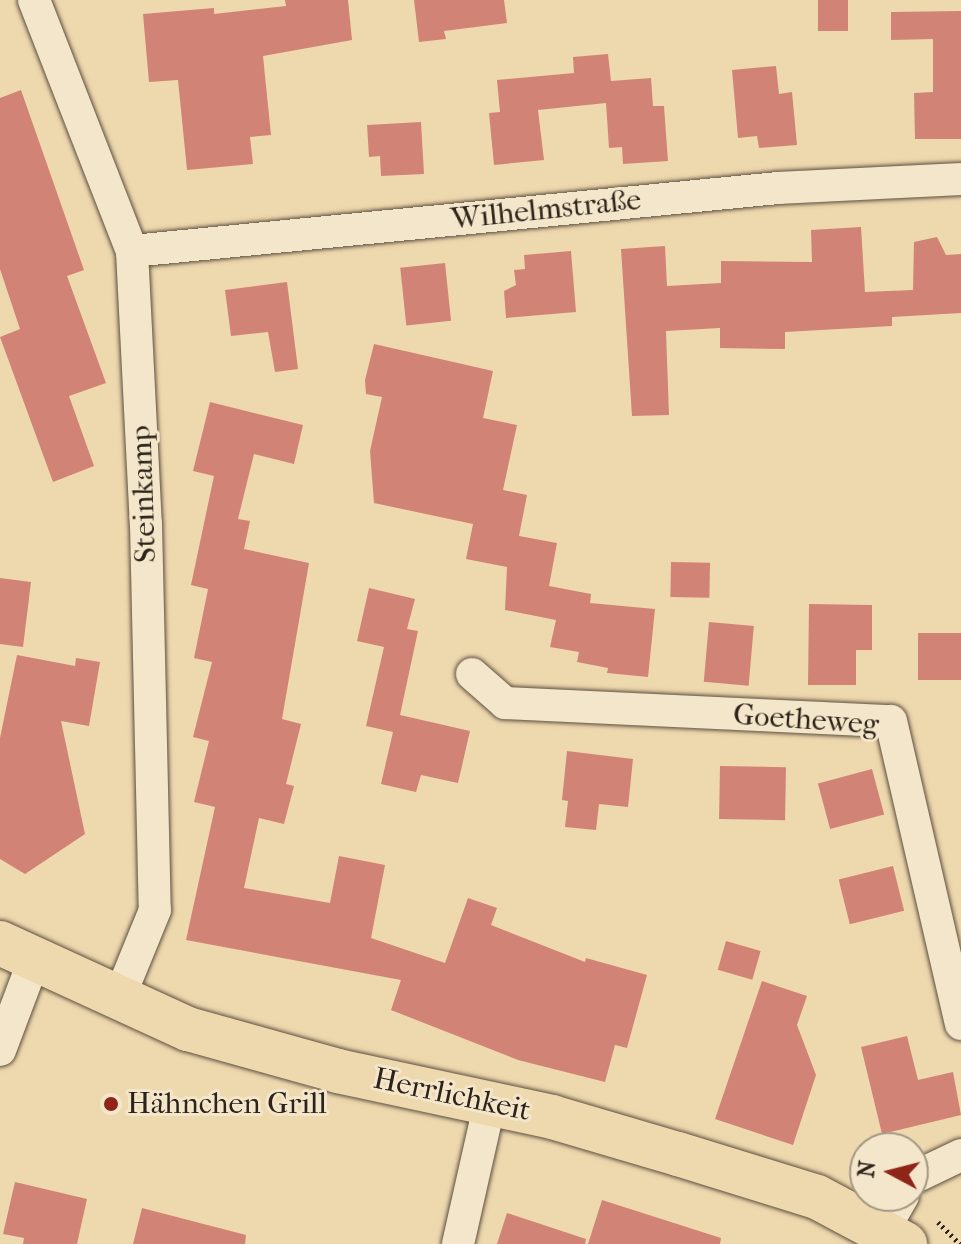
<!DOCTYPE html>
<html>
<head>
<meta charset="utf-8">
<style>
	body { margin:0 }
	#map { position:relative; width:961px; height:1244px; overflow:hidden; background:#eed8ae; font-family:"IM FELL French Canon",serif }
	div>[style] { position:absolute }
	.building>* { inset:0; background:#d18475; transform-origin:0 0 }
	.path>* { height:5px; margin-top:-2.5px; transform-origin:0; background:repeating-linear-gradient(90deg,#2d231a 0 2px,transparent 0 6px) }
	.roads { filter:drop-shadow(0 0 2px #5d503f) drop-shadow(0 0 2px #5d503f) }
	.minor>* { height:32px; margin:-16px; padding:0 16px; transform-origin:16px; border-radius:16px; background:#f4e6ca }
	.primary>* { height:44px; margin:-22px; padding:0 22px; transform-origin:22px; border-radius:22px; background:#eed8ae }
	.dots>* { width:22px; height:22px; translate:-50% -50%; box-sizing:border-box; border:4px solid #f4e6ca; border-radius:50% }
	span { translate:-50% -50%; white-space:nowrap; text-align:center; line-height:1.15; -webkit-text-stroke:6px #f4e6ca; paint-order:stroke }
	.street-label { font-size:30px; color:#2d231a }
	.poi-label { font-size:30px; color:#2d231a }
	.left { translate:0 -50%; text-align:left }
	.north { position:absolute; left:849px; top:1132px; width:80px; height:80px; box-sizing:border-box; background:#f4e6ca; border:2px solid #a49884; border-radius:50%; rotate:277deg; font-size:22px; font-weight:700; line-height:32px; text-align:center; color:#2d231a }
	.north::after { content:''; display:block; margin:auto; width:28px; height:36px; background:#8f2418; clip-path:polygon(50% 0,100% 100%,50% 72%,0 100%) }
</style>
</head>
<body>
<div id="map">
	<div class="building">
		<i style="clip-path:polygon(285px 0,348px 0,352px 40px,263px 56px,271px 135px,250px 137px,253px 164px,187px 170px,178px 80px,149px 82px,143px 14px,214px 8px,214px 14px,286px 6px)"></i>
		<i style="clip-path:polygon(414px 0,504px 0,507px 23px,444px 31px,446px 39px,419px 42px)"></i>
		<i style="left:818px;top:0;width:30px;height:31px"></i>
		<i style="clip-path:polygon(961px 11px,961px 139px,915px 139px,914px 93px,933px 92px,933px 39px,891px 40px,891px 12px)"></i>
		<i style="clip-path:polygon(608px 54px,611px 81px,651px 78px,653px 106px,664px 106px,668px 161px,623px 164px,622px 147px,609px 148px,606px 103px,538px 110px,544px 160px,494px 165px,489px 113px,500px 112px,497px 80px,574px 73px,573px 57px)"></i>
		<i style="clip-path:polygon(776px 66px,779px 94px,792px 92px,797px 145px,759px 148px,757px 136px,738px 138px,732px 70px)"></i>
		<i style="clip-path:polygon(21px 90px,84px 270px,67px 276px,106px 383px,69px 396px,94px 466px,53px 482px,0 337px,20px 329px,0 269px,0 98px)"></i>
		<i style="clip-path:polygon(421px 122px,424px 174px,381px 176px,380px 156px,369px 157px,367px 125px)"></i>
		<i style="clip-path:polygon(861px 227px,865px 292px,913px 290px,914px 242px,937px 237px,946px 255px,961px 254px,961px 313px,892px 317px,892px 326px,785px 332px,785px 349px,720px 348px,720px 328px,666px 331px,669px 415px,632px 416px,621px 249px,665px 246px,667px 286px,721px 283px,721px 261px,812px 262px,811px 230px)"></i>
		<i style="clip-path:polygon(571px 251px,576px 312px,506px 318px,504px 291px,516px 285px,514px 270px,525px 269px,524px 255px)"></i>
		<i style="left:445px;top:263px;width:58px;height:45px;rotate:84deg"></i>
		<i style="clip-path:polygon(287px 282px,298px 369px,275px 372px,268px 332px,231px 336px,225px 290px)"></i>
		<i style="clip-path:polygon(374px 344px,493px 371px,483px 418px,517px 425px,503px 490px,527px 495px,519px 536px,557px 543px,549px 586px,591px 594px,590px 603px,655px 609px,648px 677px,607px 673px,608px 668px,577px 662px,579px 652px,550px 647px,556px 620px,505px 610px,507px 567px,466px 559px,473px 524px,374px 503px,370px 451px,382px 397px,366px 394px,365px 380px)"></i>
		<i style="clip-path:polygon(210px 402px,303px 425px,294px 464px,254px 454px,238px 519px,250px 521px,244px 549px,309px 563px,282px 719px,301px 724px,286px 784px,294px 786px,284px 824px,259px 818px,244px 888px,330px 903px,339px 856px,385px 865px,371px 938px,445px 963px,468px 898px,497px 908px,491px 925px,585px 962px,586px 958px,647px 975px,627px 1048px,615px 1045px,605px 1082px,518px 1060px,391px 1010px,401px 980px,186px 940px,215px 807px,194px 802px,209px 741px,193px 737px,212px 662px,194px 658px,208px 589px,191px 585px,214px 476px,193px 471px)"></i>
		<i style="left:671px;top:562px;width:39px;height:35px;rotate:1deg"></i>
		<i style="clip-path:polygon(0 578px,31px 582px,23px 647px,0 644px)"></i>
		<i style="clip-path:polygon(369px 588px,415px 599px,407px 629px,418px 631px,400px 715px,470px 731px,458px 783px,421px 775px,416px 792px,381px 784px,393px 732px,366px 726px,384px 647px,357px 641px)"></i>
		<i style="clip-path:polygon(809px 604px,872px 605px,872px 650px,856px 650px,856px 685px,808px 685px)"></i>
		<i style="left:709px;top:622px;width:45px;height:60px;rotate:5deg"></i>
		<i style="left:961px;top:633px;width:47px;height:43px;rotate:90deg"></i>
		<i style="clip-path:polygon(17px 655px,75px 666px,76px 658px,100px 662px,89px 726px,61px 721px,85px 834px,25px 874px,0 859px,0 738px)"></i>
		<i style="clip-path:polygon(567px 751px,633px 759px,628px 807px,599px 804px,596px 830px,565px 827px,568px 801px,562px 800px)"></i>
		<i style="left:720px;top:766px;width:66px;height:53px;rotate:1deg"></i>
		<i style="left:872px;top:769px;width:47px;height:56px;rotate:75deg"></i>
		<i style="left:893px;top:866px;width:46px;height:56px;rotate:76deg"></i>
		<i style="left:726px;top:941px;width:36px;height:30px;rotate:16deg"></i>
		<i style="clip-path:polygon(762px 981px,807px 996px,797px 1025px,816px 1075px,793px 1145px,715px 1119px)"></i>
		<i style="clip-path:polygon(907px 1036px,918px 1080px,953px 1072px,961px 1115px,882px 1134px,861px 1047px)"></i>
		<i style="clip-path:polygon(15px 1182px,87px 1199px,77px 1244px,23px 1244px,24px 1238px,3px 1234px)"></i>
		<i style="clip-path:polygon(602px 1200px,721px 1238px,720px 1244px,588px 1244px)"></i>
		<i style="clip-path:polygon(142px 1208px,246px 1235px,245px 1244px,133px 1244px)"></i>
		<i style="clip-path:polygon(507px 1213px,586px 1239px,585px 1244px,497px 1244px)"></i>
	</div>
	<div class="path">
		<i style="left:938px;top:1222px;width:31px;rotate:45deg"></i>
	</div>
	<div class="roads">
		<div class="minor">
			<i style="left:34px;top:0;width:269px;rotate:68.7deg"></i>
			<i style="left:132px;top:251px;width:273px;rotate:87.1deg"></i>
			<i style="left:146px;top:524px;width:386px;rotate:88.7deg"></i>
			<i style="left:155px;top:910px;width:95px;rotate:112.2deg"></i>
			<i style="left:132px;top:251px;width:649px;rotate:-5.57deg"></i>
			<i style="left:778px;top:188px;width:183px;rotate:-2.8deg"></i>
			<i style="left:472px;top:674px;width:44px;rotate:41.3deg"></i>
			<i style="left:505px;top:703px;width:386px;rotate:2.7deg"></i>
			<i style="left:891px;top:721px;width:311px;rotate:77deg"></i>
			<i style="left:0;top:1050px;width:96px;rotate:-69.3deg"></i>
			<i style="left:913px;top:1178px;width:53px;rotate:-25.6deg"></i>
			<i style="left:884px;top:1229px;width:38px;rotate:-60deg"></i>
			<i style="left:458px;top:1244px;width:146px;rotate:-77.3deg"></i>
		</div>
		<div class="primary">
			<i style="left:0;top:943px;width:207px;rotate:24.6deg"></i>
			<i style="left:188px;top:1029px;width:156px;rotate:15.6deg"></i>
			<i style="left:338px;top:1071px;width:219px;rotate:12.1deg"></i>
			<i style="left:552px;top:1117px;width:131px;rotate:16.4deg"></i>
			<i style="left:678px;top:1154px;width:145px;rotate:17.2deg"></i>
			<i style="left:817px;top:1197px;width:100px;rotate:28.1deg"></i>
		</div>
	</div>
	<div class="dots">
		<i style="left:111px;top:1104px;background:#8f2418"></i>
	</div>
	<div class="street-label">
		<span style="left:546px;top:210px;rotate:-6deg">Wilhelmstraße</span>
		<span style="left:144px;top:494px;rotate:-92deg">Steinkamp</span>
		<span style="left:806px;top:720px;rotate:4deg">Goetheweg</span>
		<span style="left:452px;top:1095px;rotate:12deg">Herrlichkeit</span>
	</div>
	<div class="poi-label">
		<span class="left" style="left:127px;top:1104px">Hähnchen Grill</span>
	</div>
	<div class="north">N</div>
</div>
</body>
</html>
